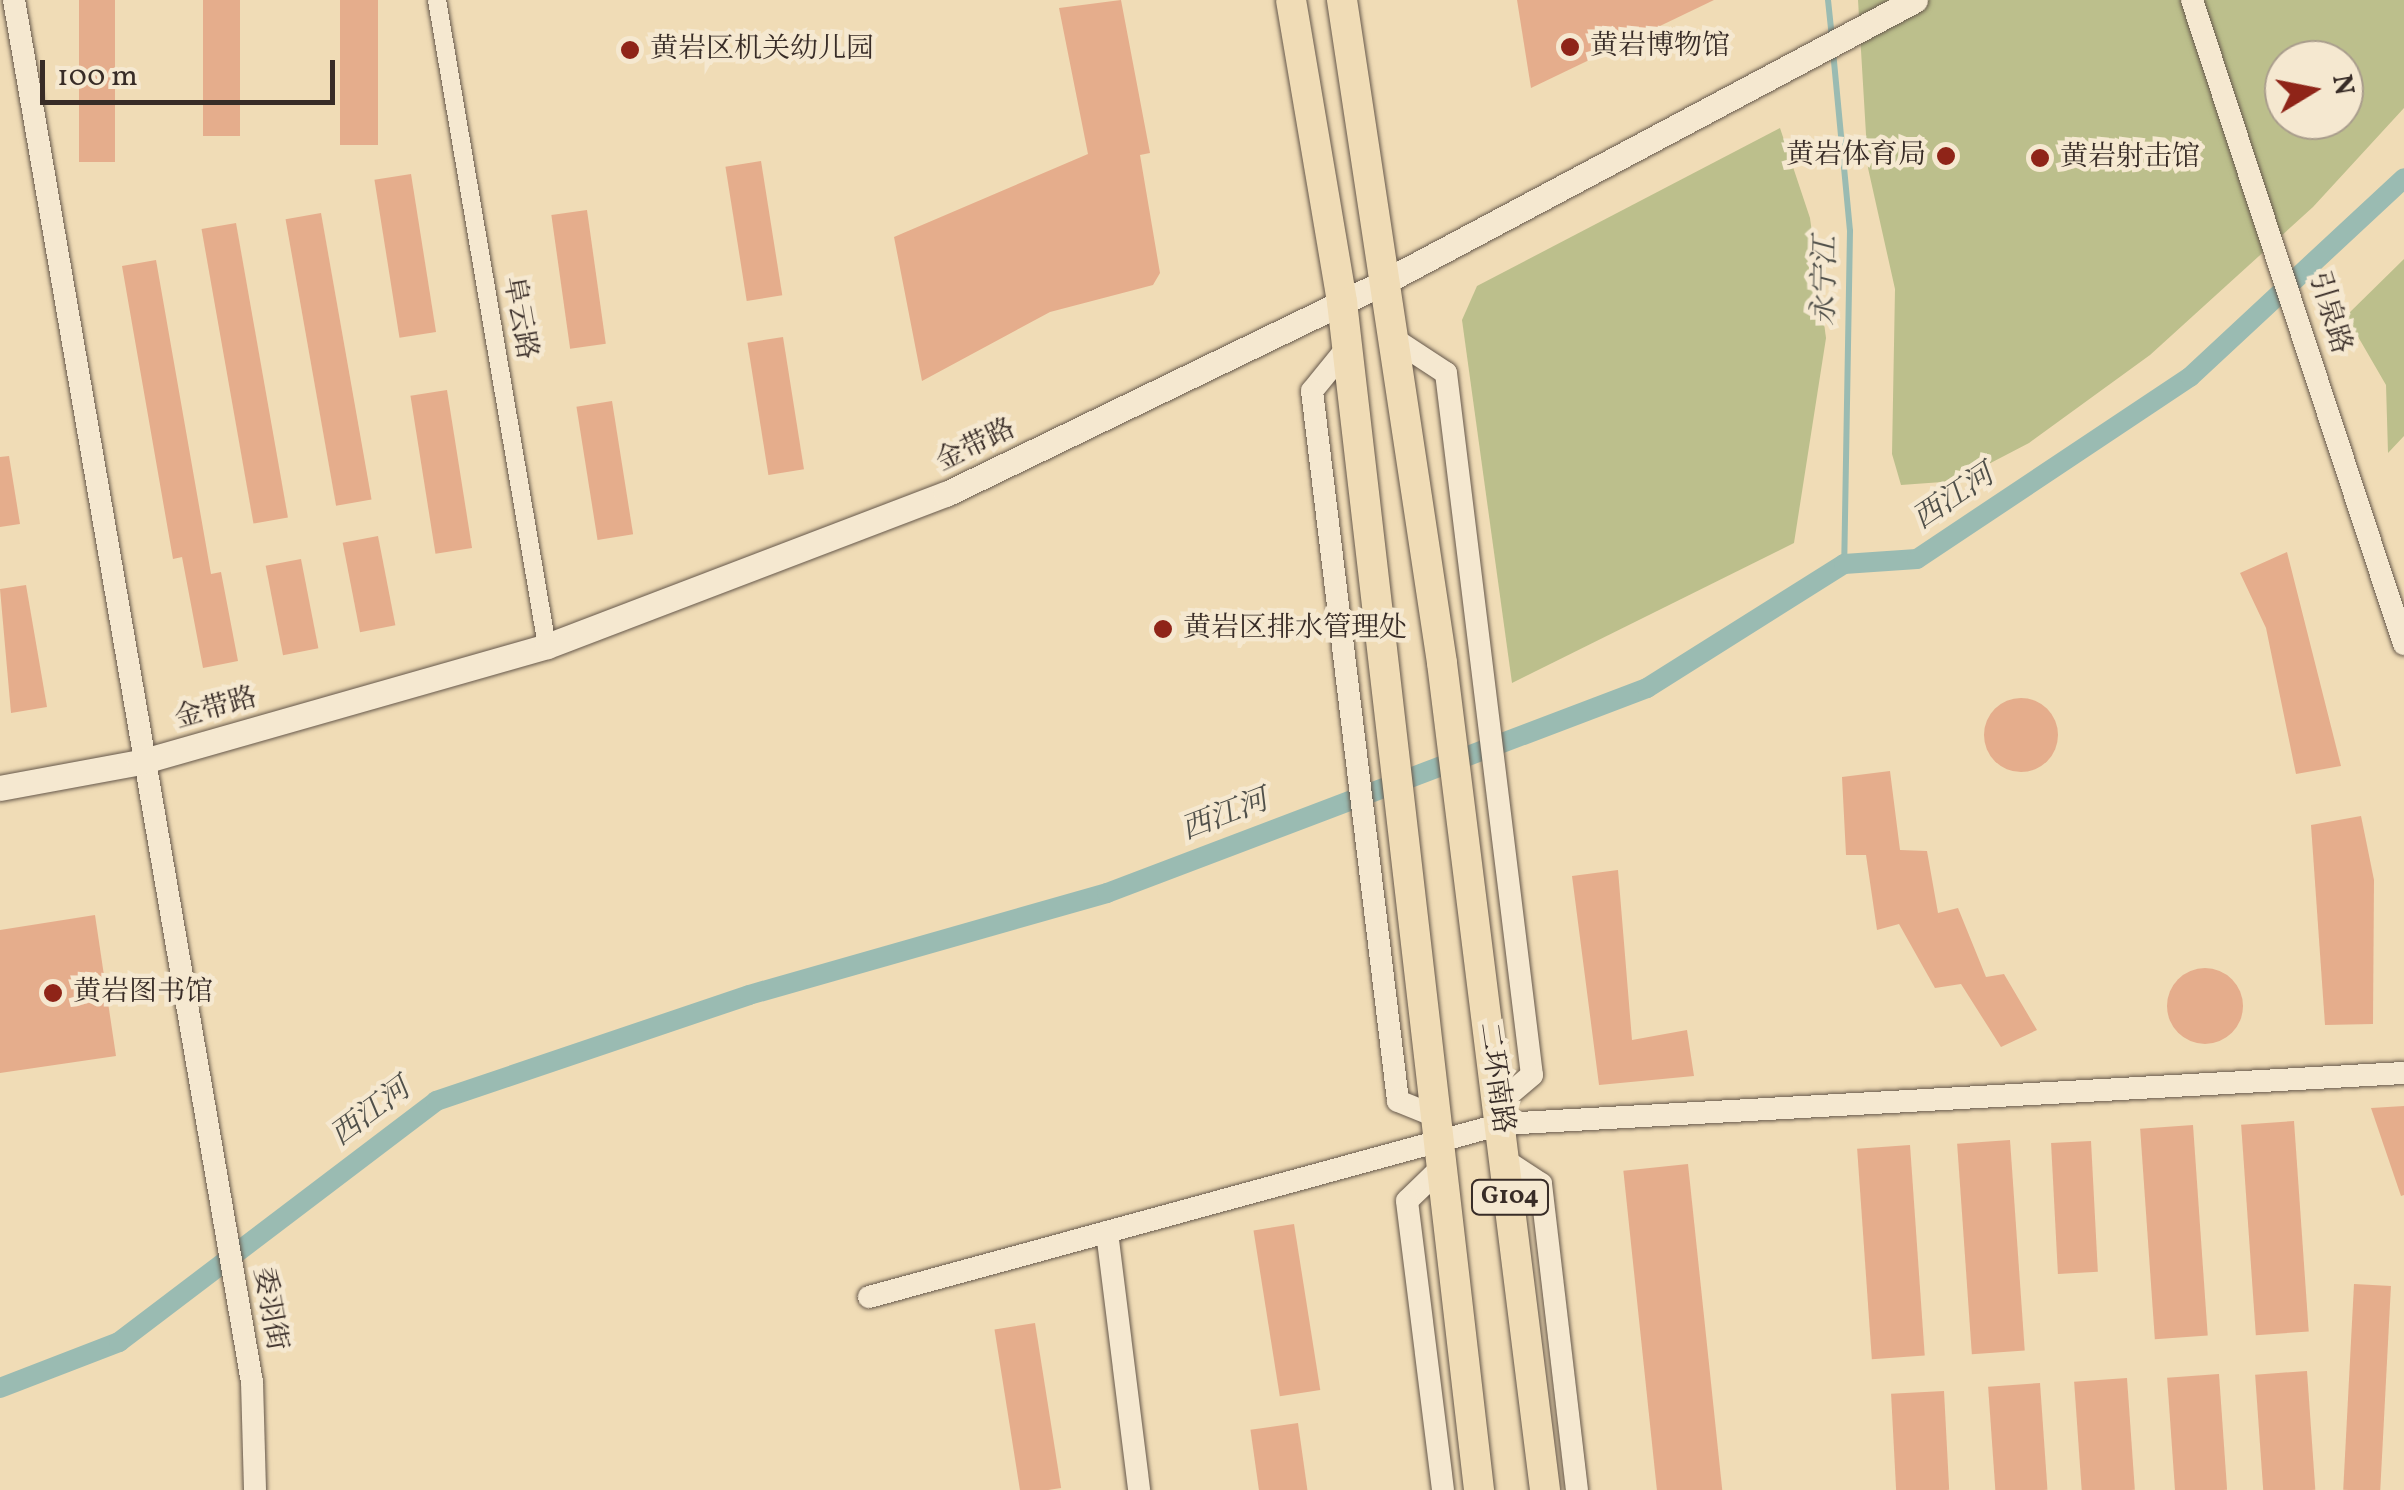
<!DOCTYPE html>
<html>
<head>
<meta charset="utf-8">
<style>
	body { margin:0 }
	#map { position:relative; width:2404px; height:1490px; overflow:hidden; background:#f0dcb6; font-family:Vollkorn,"Noto Serif SC",serif }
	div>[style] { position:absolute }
	.green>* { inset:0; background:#bcbf8c }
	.stream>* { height:6px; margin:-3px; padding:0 3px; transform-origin:3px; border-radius:3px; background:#9abbb2 }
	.canal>* { height:20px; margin:-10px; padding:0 10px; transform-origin:10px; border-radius:10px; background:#9abbb2 }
	.building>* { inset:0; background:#e5ad8c; transform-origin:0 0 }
	.round { border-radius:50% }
	.roads { filter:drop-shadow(0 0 2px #66584b) drop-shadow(0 0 2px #66584b) }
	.minor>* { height:18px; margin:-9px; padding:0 9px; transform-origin:9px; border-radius:9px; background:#f5e8d0 }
	.tertiary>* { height:22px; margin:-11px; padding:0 11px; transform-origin:11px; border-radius:11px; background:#f5e8d0 }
	.secondary>* { height:25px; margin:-12.5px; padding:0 12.5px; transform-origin:12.5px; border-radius:12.5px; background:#f5e8d0 }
	.trunk>* { height:30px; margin:-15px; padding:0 15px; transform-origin:15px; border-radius:15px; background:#f0dcb6 }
	.dots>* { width:28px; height:28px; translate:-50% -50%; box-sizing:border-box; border:5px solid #f5e8d0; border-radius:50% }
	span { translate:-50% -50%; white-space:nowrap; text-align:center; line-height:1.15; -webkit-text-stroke:9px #f5e8d0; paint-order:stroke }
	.shield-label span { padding:2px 8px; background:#f5e8d0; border:2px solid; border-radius:8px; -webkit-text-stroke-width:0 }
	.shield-label { font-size:25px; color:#382c27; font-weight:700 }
	.poi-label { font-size:28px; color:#382c27 }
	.left { translate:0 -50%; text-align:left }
	.right { translate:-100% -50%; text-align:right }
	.street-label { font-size:28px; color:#382c27 }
	.water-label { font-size:30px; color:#50504a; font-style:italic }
	.north { position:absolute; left:2264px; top:40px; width:100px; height:100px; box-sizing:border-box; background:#f5e8d0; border:2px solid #a99d8c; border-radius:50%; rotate:80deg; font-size:28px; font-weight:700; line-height:40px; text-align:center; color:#382c27 }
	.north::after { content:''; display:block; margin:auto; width:35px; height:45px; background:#8f2418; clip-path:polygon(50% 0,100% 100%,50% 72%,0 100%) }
	.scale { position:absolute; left:40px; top:60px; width:295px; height:45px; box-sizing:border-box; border:5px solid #382c27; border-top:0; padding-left:12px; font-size:30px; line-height:35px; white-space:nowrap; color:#382c27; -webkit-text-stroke:8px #f5e8d0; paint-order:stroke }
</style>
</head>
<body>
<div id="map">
	<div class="green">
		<i style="clip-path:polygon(evenodd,1858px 0,2404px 0,2404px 108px,2313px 207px,2150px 355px,2029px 443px,1956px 481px,1901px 485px,1892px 454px,1895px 289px,1868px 168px,1858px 0,2284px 60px,2344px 60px,2344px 120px,2284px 120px,2284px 60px)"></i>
		<i style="clip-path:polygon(1780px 128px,1810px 218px,1826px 338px,1794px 543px,1512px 683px,1462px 320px,1477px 286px)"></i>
		<i style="clip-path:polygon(2404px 259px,2404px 436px,2388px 453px,2386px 385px,2346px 316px)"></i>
	</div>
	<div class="stream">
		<i style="left:1828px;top:0;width:39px;rotate:84deg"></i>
		<i style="left:1833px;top:51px;width:181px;rotate:84.6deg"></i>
		<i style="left:1850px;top:231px;width:333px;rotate:91deg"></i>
	</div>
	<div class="canal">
		<i style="left:0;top:1388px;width:128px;rotate:-21.1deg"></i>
		<i style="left:119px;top:1342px;width:398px;rotate:-37.2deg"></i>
		<i style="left:436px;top:1101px;width:330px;rotate:-18.7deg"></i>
		<i style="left:749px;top:995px;width:372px;rotate:-15.9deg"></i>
		<i style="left:1107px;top:893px;width:578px;rotate:-20.79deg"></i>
		<i style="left:1647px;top:688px;width:233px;rotate:-32.2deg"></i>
		<i style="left:1844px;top:564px;width:73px;rotate:-3.9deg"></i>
		<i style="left:1917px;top:559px;width:328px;rotate:-33.7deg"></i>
		<i style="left:2190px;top:377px;width:292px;rotate:-42.9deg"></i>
	</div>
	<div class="building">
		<i style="left:79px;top:0;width:36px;height:162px"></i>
		<i style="left:203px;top:0;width:37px;height:136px"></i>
		<i style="left:340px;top:0;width:38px;height:145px"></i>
		<i style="clip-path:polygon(1121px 0,1150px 153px,1140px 155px,1160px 273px,1153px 285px,1050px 312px,922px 381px,894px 237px,1088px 154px,1059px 8px)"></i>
		<i style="clip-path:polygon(1517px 0,1714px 0,1531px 88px)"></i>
		<i style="left:761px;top:161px;width:136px;height:36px;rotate:81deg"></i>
		<i style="left:411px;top:174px;width:160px;height:37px;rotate:81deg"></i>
		<i style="left:587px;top:210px;width:135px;height:36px;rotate:82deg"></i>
		<i style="left:321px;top:213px;width:291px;height:36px;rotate:80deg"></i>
		<i style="left:236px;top:223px;width:299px;height:35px;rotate:80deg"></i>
		<i style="clip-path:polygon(156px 260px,211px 574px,221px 572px,238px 661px,203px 668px,182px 557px,173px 559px,122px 266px)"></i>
		<i style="left:783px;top:337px;width:134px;height:36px;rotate:81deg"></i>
		<i style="left:447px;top:390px;width:160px;height:37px;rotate:81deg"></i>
		<i style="left:612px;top:401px;width:135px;height:36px;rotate:81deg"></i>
		<i style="clip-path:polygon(9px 456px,20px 524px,0 527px,0 457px)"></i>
		<i style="left:378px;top:536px;width:91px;height:36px;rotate:79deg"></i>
		<i style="clip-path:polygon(2287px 552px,2341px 766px,2296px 774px,2266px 628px,2240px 573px)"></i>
		<i style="left:301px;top:559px;width:91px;height:36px;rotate:79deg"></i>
		<i style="clip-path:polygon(26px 585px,47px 707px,11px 713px,0 589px)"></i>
		<i class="round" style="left:1984px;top:698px;width:74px;height:74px"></i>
		<i style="clip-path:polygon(1890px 771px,1900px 850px,1927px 851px,1938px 913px,1958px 908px,1986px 977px,2004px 974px,2037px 1030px,2001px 1047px,1961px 984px,1935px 988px,1899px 924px,1877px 930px,1866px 855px,1846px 855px,1842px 777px)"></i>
		<i style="clip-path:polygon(2361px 816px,2374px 880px,2373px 1024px,2325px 1025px,2311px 825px)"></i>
		<i style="clip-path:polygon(1618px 870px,1632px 1040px,1687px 1030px,1694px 1076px,1599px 1085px,1572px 876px)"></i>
		<i style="clip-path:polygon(95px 915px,116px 1056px,0 1073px,0 930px)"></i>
		<i class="round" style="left:2167px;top:968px;width:76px;height:76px"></i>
		<i style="clip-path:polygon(2404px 1106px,2404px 1195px,2401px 1196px,2371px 1108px)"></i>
		<i style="left:2294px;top:1121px;width:211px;height:53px;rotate:86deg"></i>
		<i style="left:2193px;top:1125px;width:211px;height:53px;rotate:86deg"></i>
		<i style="left:2010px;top:1140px;width:211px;height:53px;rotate:86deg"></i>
		<i style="left:2091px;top:1141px;width:131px;height:40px;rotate:87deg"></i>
		<i style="left:1910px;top:1145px;width:211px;height:53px;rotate:86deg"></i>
		<i style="left:1688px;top:1164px;width:328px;height:65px;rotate:84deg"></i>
		<i style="left:1294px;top:1224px;width:168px;height:41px;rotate:81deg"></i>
		<i style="left:2354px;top:1284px;width:37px;height:206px;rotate:3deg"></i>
		<i style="left:1035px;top:1323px;width:167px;height:41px;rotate:81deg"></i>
		<i style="left:2307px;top:1371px;width:119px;height:52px;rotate:86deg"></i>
		<i style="left:2219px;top:1374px;width:116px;height:52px;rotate:86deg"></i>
		<i style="left:2127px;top:1378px;width:112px;height:53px;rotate:86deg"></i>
		<i style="left:2040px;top:1383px;width:107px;height:52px;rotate:86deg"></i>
		<i style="left:1944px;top:1391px;width:99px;height:53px;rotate:87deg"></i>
		<i style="left:1298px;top:1423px;width:68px;height:48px;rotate:82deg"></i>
	</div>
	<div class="roads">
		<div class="minor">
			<i style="left:437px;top:0;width:655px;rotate:80.34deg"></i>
		</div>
		<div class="tertiary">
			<i style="left:14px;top:0;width:1402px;rotate:80.23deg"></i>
			<i style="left:252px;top:1382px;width:108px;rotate:88.4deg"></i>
			<i style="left:2192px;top:0;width:678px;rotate:71.78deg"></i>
			<i style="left:1394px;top:339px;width:62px;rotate:33.2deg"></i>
			<i style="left:1446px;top:373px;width:707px;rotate:83.02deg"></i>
			<i style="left:1532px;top:1075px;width:43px;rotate:139.7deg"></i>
			<i style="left:1347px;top:348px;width:55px;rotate:129.1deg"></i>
			<i style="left:1312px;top:391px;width:715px;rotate:83.09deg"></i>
			<i style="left:1398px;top:1101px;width:40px;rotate:22deg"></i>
			<i style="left:1506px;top:1161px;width:42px;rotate:33.3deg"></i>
			<i style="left:1541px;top:1184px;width:308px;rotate:83.3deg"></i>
			<i style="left:1441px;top:1168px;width:47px;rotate:135.9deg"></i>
			<i style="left:1407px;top:1201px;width:291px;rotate:82.9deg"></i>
			<i style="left:1107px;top:1232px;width:260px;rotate:82.9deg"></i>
			<i style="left:869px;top:1297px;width:656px;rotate:-15.29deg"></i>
			<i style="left:1502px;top:1124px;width:903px;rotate:-3.24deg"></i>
		</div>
		<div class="secondary">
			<i style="left:0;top:788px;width:142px;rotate:-10.5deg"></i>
			<i style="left:140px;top:762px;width:423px;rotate:-15.9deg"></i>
			<i style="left:547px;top:646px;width:427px;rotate:-20.9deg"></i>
			<i style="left:946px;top:494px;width:489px;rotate:-25.8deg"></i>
			<i style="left:1386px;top:281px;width:599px;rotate:-27.98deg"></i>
		</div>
		<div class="trunk">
			<i style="left:1291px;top:0;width:306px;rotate:80.4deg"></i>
			<i style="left:1342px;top:302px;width:1196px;rotate:83.42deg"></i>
			<i style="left:1342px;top:0;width:670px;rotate:81.42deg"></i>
			<i style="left:1442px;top:663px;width:833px;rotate:82.9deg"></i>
		</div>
	</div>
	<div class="dots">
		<i style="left:1570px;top:47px;background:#8f2418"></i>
		<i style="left:630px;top:50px;background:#8f2418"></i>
		<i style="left:1946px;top:156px;background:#8f2418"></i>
		<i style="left:2040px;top:158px;background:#8f2418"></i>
		<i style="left:1163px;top:629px;background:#8f2418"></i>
		<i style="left:53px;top:993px;background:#8f2418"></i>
	</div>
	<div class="shield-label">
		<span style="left:1510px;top:1197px">G104</span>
	</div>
	<div class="poi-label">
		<span class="left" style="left:1590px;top:47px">黄岩博物馆</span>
		<span class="left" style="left:650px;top:50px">黄岩区机关幼儿园</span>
		<span class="right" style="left:1926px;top:156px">黄岩体育局</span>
		<span class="left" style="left:2060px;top:158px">黄岩射击馆</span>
		<span class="left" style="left:1183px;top:629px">黄岩区排水管理处</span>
		<span class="left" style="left:73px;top:993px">黄岩图书馆</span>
	</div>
	<div class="street-label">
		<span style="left:2329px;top:313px;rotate:73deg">引泉路</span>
		<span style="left:519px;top:318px;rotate:80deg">阜云路</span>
		<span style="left:976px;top:446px;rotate:-26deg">金带路</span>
		<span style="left:216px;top:709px;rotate:-16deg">金带路</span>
		<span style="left:1495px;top:1078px;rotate:82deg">二环南路</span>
		<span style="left:269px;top:1309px;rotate:80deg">委羽街</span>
	</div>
	<div class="water-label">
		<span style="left:1826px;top:281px;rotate:-89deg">永宁江</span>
		<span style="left:1954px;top:498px;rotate:-34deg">西江河</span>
		<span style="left:1225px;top:816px;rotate:-21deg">西江河</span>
		<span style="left:371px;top:1113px;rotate:-37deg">西江河</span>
	</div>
	<div class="north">N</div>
	<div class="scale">100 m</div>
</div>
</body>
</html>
